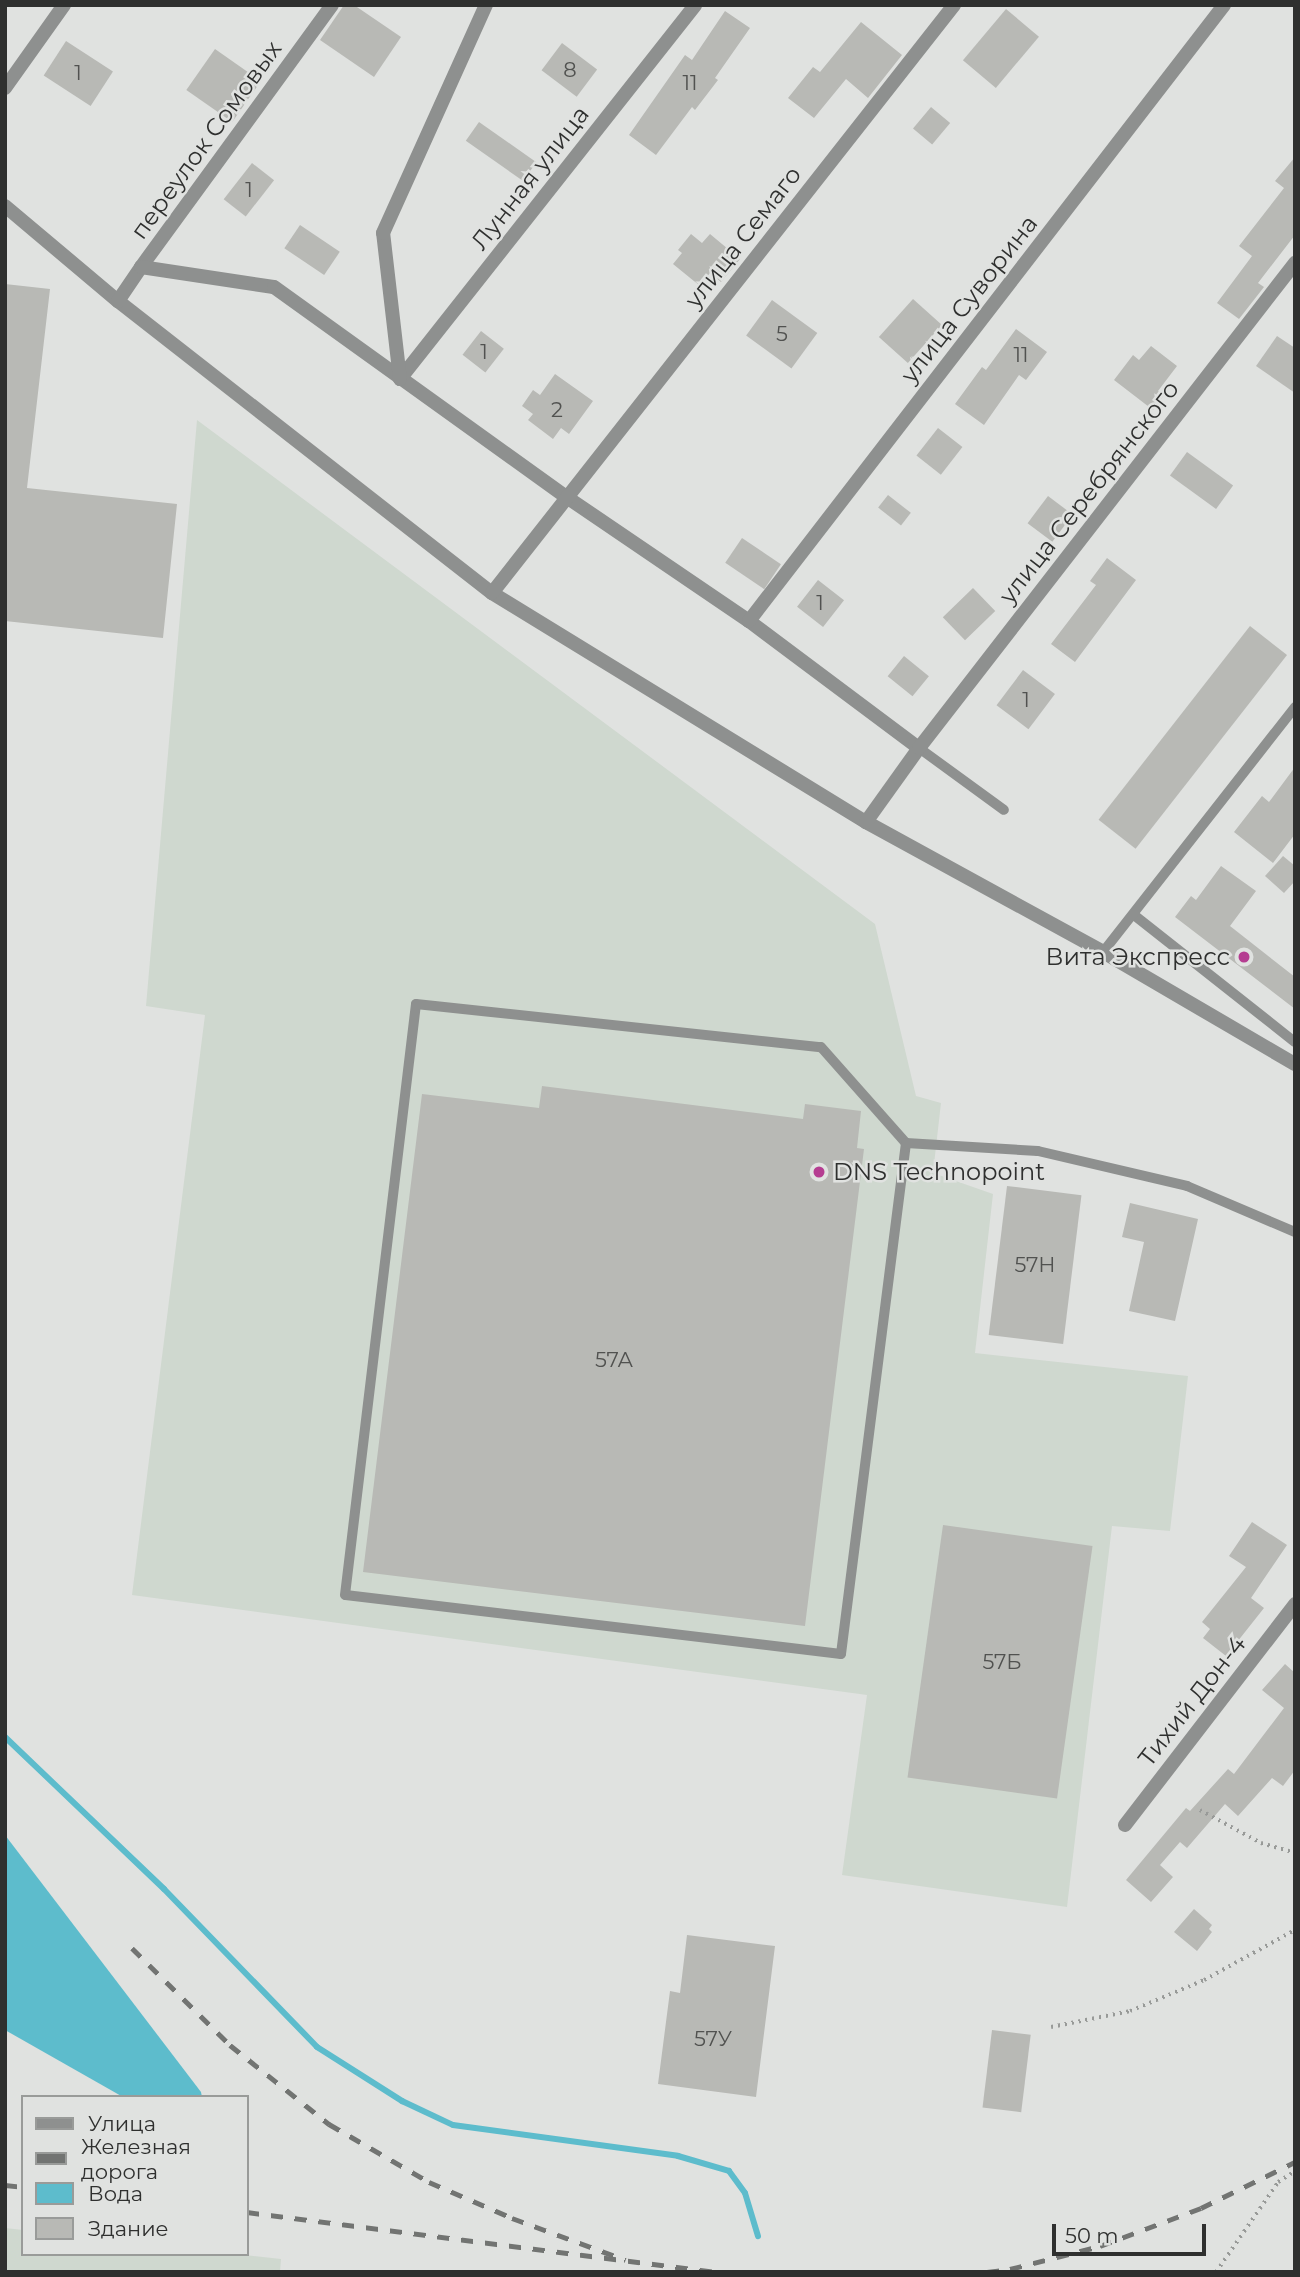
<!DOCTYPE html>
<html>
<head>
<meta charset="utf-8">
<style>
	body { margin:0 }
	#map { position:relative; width:1300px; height:2277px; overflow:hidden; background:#e0e2e0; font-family:Montserrat,sans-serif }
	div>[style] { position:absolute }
	.built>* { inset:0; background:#cfd8cf }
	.water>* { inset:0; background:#5dbccc }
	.stream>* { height:6px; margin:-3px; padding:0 3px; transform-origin:3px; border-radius:3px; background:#5dbccc }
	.building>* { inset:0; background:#b8b9b5; transform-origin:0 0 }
	.path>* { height:3.5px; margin-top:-1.75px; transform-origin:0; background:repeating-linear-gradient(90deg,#989a98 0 2px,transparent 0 7px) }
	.lane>* { height:10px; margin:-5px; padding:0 5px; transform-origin:5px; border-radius:5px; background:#8e908f }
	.street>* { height:14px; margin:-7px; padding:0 7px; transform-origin:7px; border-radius:7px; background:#8e908f }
	.rail>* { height:5px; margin-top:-2.5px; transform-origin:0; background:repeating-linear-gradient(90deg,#727472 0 12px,transparent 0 24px) }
	.dots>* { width:19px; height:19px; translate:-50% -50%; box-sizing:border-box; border:4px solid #e0e2e0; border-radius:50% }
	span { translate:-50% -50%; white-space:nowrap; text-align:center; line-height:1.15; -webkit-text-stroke:5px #e0e2e0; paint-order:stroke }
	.number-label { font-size:21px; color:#515250 }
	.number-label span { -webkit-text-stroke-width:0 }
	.street-label { font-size:24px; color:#2f302f }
	.poi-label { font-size:24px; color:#2f302f }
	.right { translate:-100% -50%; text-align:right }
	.left { translate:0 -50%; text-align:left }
	.frame { position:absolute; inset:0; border:7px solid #2f302f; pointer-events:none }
	.legend { position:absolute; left:21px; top:2095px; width:228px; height:161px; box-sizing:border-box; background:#e0e2e0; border:2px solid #999b99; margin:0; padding:9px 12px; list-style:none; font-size:21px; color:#2f302f }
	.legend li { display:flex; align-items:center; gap:14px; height:35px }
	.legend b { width:35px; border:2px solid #999b99 }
	.scale { position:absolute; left:1052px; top:2224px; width:154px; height:32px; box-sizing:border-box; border:4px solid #2f302f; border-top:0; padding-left:9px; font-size:21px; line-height:24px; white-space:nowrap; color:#2f302f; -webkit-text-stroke:5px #e0e2e0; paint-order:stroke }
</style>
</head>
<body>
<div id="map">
	<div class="built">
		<i style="clip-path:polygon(197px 420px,875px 924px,916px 1096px,941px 1103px,933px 1173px,993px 1194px,975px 1353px,1188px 1376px,1170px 1531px,1112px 1526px,1067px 1907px,842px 1875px,867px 1695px,132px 1595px,205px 1015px,146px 1006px)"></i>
		<i style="clip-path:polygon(5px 2228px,23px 2230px,23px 2254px,235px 2254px,281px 2259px,280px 2272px,5px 2272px)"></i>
	</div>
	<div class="water">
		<i style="clip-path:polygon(5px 1835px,201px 2092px,202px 2097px,123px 2097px,5px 2030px)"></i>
	</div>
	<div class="stream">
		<i style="left:5px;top:1737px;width:220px;rotate:43.7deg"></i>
		<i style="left:164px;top:1889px;width:220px;rotate:45.9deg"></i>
		<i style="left:317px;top:2047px;width:101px;rotate:32.4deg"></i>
		<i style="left:402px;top:2101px;width:56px;rotate:25.2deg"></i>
		<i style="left:453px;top:2125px;width:227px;rotate:7.8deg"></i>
		<i style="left:678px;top:2156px;width:53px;rotate:16.4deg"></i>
		<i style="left:729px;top:2171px;width:27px;rotate:54deg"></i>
		<i style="left:745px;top:2193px;width:45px;rotate:73.2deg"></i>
	</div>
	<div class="building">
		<i style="clip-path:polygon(344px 5px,354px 5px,401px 37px,374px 77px,320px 40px)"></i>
		<i style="left:1006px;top:9px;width:43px;height:67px;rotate:40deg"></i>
		<i style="clip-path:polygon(725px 11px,750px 28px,715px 78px,718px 80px,695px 110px,692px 107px,656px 155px,629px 135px,685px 55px,692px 60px)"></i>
		<i style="clip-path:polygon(861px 22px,902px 55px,868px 98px,846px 79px,814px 118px,788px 98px,813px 67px,820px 72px)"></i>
		<i style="left:66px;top:41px;width:56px;height:41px;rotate:33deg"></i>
		<i style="left:562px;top:43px;width:44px;height:34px;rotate:37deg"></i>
		<i style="left:215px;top:49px;width:56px;height:50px;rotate:35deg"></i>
		<i style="left:931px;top:107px;width:25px;height:28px;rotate:40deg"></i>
		<i style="left:479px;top:122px;width:70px;height:23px;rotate:35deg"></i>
		<i style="clip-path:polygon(1295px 157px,1295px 235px,1258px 283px,1264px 287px,1239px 319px,1217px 303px,1252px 256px,1239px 246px,1284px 188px,1275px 181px)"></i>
		<i style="left:252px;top:163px;width:28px;height:46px;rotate:38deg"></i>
		<i style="left:300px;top:225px;width:48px;height:28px;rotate:34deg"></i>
		<i style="clip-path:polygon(691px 234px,702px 243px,710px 234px,740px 259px,721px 282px,710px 273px,700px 286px,673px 264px,682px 253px,678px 250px)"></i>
		<i style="clip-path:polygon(5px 284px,50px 289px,27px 488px,177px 504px,163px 638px,5px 621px)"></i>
		<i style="left:913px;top:299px;width:39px;height:51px;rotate:42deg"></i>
		<i style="left:772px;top:300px;width:56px;height:44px;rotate:36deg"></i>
		<i style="clip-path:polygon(1016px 329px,1047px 352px,1026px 380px,1019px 375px,984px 425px,955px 404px,982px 367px,986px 370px)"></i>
		<i style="left:481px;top:331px;width:29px;height:30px;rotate:38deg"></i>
		<i style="clip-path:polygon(1277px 336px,1295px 348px,1295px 393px,1256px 366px)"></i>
		<i style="clip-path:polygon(1151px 346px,1177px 366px,1158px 391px,1164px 395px,1153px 410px,1114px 380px,1133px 355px,1139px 360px)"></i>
		<i style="clip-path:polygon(555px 374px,593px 401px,569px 434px,561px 428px,553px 439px,528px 420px,533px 414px,522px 406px,533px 390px,540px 395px)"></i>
		<i style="left:938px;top:428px;width:31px;height:35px;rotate:38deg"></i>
		<i style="left:1187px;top:452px;width:57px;height:29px;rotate:36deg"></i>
		<i style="left:888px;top:495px;width:29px;height:16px;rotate:38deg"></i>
		<i style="left:1048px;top:496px;width:31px;height:34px;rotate:37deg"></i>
		<i style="left:742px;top:538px;width:47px;height:30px;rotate:34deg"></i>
		<i style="clip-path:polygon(1107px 558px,1136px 580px,1075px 662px,1051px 644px,1096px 585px,1090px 581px)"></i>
		<i style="left:818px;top:580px;width:33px;height:34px;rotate:38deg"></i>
		<i style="left:973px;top:588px;width:32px;height:42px;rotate:46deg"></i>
		<i style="left:1250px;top:626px;width:47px;height:246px;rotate:38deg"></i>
		<i style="left:904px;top:656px;width:32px;height:26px;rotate:39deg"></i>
		<i style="left:1023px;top:670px;width:40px;height:44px;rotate:37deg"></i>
		<i style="clip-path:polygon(1295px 767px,1295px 834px,1273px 863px,1234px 832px,1262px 796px,1269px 802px)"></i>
		<i style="clip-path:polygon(1283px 856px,1295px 866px,1295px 881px,1284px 893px,1265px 876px)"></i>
		<i style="clip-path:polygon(1221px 866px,1256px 891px,1230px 926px,1295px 977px,1295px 1009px,1175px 917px,1191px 896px,1196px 900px)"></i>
		<i style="clip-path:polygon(542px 1086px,803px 1119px,805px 1104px,861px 1111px,857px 1148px,864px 1149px,805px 1626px,363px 1572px,422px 1094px,539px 1108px)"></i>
		<i style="left:1007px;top:1186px;width:75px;height:150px;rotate:7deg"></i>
		<i style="clip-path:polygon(1130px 1203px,1198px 1219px,1175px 1321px,1129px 1311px,1144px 1242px,1122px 1237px)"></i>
		<i style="clip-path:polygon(1252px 1522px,1287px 1545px,1251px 1598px,1264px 1608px,1226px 1656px,1203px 1638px,1210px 1629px,1202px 1622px,1246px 1567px,1229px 1556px)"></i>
		<i style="left:943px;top:1525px;width:151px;height:255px;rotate:8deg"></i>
		<i style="clip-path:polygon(1285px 1664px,1295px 1673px,1295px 1770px,1283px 1786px,1272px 1778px,1238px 1816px,1225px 1804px,1187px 1848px,1180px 1842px,1160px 1865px,1173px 1877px,1151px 1902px,1126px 1880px,1186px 1808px,1190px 1811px,1228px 1769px,1234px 1774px,1284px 1708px,1262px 1690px)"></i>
		<i style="clip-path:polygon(1194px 1909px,1212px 1925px,1209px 1929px,1212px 1932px,1197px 1951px,1174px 1932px)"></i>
		<i style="clip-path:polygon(687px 1935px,775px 1946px,756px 2097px,658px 2084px,670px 1991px,680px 1993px)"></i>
		<i style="left:992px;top:2030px;width:39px;height:78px;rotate:7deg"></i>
	</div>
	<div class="path">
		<i style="left:1200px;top:1810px;width:69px;rotate:28.4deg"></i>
		<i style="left:1261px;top:1843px;width:35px;rotate:16deg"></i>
		<i style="left:1051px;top:2027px;width:81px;rotate:-11.4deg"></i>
		<i style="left:1130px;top:2011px;width:80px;rotate:-22.7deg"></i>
		<i style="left:1204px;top:1980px;width:104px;rotate:-28.8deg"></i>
		<i style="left:1216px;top:2272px;width:109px;rotate:-55.4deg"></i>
		<i style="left:1278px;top:2182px;width:20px;rotate:-33deg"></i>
	</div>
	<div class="lane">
		<i style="left:919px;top:748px;width:105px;rotate:36.1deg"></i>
		<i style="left:1134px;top:915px;width:205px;rotate:38.3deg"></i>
		<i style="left:1103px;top:952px;width:311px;rotate:-51.9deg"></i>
		<i style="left:906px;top:1143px;width:515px;rotate:97.25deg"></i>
		<i style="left:841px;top:1654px;width:499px;rotate:-173.2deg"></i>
		<i style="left:345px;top:1595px;width:595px;rotate:-83.15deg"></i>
		<i style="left:416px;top:1004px;width:407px;rotate:6.1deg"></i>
		<i style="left:821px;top:1047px;width:128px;rotate:48.5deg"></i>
		<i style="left:906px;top:1143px;width:132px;rotate:3.5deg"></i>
		<i style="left:1038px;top:1151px;width:153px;rotate:13.2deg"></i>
		<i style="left:1187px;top:1186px;width:117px;rotate:23.1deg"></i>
	</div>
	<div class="street">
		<i style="left:5px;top:88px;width:102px;rotate:-54.6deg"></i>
		<i style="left:5px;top:206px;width:148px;rotate:40.1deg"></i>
		<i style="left:118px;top:301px;width:474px;rotate:38deg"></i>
		<i style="left:492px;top:593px;width:439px;rotate:31.5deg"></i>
		<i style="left:866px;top:822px;width:270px;rotate:28.7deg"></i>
		<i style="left:1103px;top:952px;width:222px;rotate:30.3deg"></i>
		<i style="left:141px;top:267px;width:324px;rotate:-53.9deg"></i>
		<i style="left:118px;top:301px;width:41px;rotate:-55.9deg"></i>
		<i style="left:141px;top:267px;width:134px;rotate:8.6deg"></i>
		<i style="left:274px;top:287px;width:362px;rotate:35.7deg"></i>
		<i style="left:568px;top:498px;width:219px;rotate:34.2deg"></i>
		<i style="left:749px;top:621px;width:212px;rotate:36.8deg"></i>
		<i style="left:400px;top:379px;width:476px;rotate:-51.7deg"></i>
		<i style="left:400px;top:379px;width:147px;rotate:-96.6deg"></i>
		<i style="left:383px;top:233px;width:250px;rotate:-65.7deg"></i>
		<i style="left:492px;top:593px;width:748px;rotate:-51.84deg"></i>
		<i style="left:749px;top:621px;width:778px;rotate:-52.36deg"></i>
		<i style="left:866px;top:822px;width:91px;rotate:-54.4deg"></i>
		<i style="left:919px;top:748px;width:614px;rotate:-52.22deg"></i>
		<i style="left:1125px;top:1825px;width:279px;rotate:-52.4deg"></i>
	</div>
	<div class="rail">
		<i style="left:132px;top:1948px;width:138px;rotate:44.7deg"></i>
		<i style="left:230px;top:2045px;width:127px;rotate:38.6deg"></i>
		<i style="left:329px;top:2124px;width:116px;rotate:30.1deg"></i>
		<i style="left:429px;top:2182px;width:90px;rotate:23.4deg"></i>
		<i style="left:512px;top:2218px;width:121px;rotate:20.2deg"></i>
		<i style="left:5px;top:2185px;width:18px;rotate:6deg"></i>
		<i style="left:247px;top:2212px;width:471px;rotate:7.3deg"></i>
		<i style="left:987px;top:2272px;width:23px;rotate:-7deg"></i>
		<i style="left:1010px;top:2269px;width:93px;rotate:-14.3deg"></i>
		<i style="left:1100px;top:2246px;width:108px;rotate:-20.6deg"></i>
		<i style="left:1201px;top:2208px;width:105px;rotate:-26.1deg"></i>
	</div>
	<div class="dots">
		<i style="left:1244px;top:957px;background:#b53d91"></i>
		<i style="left:819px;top:1172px;background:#b53d91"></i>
	</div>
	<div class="number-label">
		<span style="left:570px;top:70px">8</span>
		<span style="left:78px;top:73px">1</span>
		<span style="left:690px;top:83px">11</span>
		<span style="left:249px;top:190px">1</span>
		<span style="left:782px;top:334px">5</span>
		<span style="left:484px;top:352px">1</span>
		<span style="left:1021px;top:355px">11</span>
		<span style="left:557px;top:410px">2</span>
		<span style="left:820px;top:603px">1</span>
		<span style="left:1026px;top:700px">1</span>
		<span style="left:1035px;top:1265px">57Н</span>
		<span style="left:614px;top:1360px">57А</span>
		<span style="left:1002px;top:1662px">57Б</span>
		<span style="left:713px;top:2039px">57У</span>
	</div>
	<div class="street-label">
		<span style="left:206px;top:140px;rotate:-54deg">переулок Сомовых</span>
		<span style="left:530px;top:178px;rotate:-52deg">Лунная улица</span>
		<span style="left:743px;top:237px;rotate:-52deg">улица Семаго</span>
		<span style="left:969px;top:299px;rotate:-52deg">улица Суворина</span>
		<span style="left:1089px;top:492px;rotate:-52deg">улица Серебрянского</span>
		<span style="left:1192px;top:1701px;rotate:-52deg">Тихий Дон-4</span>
	</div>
	<div class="poi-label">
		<span class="right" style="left:1230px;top:957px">Вита Экспресс</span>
		<span class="left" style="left:833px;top:1172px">DNS Technopoint</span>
	</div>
	<div class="frame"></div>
	<ul class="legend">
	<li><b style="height:9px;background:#8e908f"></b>Улица</li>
	<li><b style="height:9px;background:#727472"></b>Железная дорога</li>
	<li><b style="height:19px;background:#5dbccc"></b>Вода</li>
	<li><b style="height:19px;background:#b8b9b5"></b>Здание</li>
	</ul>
	<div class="scale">50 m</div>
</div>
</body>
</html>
